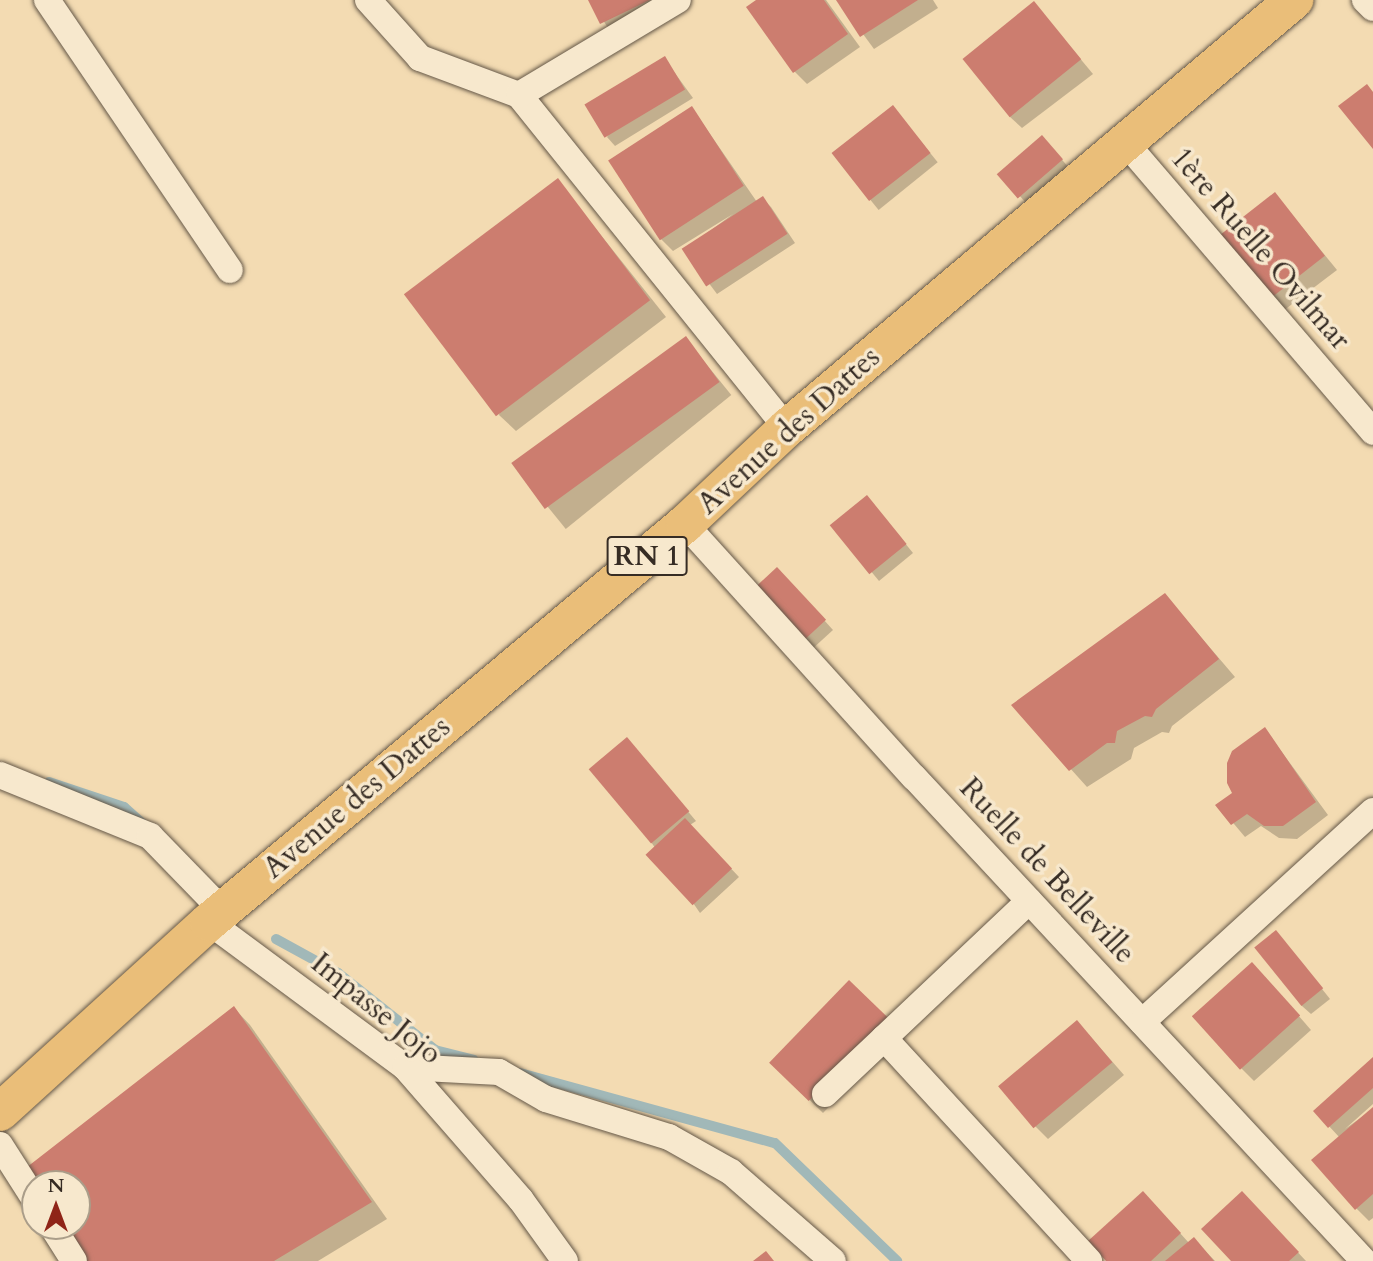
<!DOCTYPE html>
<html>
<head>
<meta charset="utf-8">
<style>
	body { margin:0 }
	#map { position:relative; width:1373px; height:1261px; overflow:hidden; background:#f3dbb2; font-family:Cardo,serif }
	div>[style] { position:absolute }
	.shadow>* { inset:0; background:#0003; transform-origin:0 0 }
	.stream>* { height:10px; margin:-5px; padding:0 5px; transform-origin:5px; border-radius:5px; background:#a1b8b8 }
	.building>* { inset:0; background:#cc7d6f; transform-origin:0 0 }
	.roads { filter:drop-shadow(0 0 2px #655848) drop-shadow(0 0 2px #655848) }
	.minor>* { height:26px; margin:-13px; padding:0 13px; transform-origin:13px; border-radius:13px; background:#f7e8cd }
	.primary>* { height:38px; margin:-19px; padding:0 19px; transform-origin:19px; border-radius:19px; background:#eabe79 }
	span { translate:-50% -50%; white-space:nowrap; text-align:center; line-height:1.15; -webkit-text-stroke:7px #f7e8cd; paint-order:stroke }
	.shield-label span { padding:2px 5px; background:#f7e8cd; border:2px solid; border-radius:5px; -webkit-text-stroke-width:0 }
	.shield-label { font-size:28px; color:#362c24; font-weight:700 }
	.street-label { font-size:30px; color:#362c24 }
	.north { position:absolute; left:21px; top:1170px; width:70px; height:70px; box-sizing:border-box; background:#f7e8cd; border:2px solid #aa9d89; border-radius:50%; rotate:0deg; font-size:19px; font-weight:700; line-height:28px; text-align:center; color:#362c24 }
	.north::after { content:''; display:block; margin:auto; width:24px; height:32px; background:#8f2418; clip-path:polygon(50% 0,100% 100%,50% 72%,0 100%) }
</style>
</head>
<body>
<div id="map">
	<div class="shadow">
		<i style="clip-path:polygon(590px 0,664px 0,610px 31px)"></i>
		<i style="clip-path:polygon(759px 0,826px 0,860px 47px,807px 84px,794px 71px)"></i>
		<i style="clip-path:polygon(838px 0,933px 0,938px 8px,874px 49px)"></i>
		<i style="clip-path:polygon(1034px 3px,1093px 74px,1022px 128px,1009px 116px)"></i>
		<i style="clip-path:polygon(664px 58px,693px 98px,615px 146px,607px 137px)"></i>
		<i style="left:893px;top:107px;width:71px;height:76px;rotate:51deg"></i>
		<i style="clip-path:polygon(692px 108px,757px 202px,762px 198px,771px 207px,795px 243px,717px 294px,684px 250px,733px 214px,673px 251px,660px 238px)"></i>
		<i style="clip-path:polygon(1050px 146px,1070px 169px,1027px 204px,1000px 174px)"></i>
		<i style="clip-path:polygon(557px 180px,666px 317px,516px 431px,499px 415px)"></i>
		<i style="clip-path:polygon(1275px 194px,1337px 270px,1283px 311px,1271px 299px)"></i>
		<i style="left:686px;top:339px;width:72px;height:213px;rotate:51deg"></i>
		<i style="clip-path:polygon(875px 506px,913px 553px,879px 581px,833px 525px)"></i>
		<i style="clip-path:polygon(786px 578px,833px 630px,810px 651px)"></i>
		<i style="clip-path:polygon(1165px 595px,1235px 677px,1172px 726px,1169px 733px,1162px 732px,1134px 748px,1131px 759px,1087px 787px,1014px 706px)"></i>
		<i style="clip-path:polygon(1265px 729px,1328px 815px,1297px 839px,1279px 838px,1261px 826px,1245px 837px,1218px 805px,1234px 794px)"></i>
		<i style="clip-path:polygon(635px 748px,696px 821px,690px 825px,739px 877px,700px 913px,651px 842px)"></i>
		<i style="clip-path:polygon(1284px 941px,1330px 999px,1311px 1014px,1302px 1006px)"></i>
		<i style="clip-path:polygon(1265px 977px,1311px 1030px,1254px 1081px,1241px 1068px)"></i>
		<i style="clip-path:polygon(234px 1008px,250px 1025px,387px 1219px,318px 1261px,88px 1261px,77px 1226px,77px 1184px)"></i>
		<i style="clip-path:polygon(901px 1032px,823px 1113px,772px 1063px)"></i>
		<i style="clip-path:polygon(1089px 1035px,1124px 1075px,1048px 1139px,1035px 1126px)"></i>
		<i style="clip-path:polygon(1373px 1060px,1373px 1104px,1345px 1129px,1373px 1109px,1373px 1218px,1369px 1221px,1356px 1208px,1340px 1138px,1315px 1111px)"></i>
		<i style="clip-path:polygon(1242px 1193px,1306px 1261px,1233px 1261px)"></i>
		<i style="clip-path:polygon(1151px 1201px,1189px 1243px,1194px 1239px,1215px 1261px,1109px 1261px)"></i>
	</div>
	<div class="stream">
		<i style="left:49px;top:782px;width:79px;rotate:18.4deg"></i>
		<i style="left:124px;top:807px;width:24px;rotate:42deg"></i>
		<i style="left:276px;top:939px;width:71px;rotate:28.7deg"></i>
		<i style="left:338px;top:973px;width:124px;rotate:38.4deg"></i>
		<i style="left:435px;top:1050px;width:40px;rotate:14.4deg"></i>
		<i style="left:520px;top:1073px;width:264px;rotate:15.4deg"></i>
		<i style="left:775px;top:1143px;width:170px;rotate:44deg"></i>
	</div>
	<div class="building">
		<i style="clip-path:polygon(588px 0,650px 0,600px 24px)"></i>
		<i style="clip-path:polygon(756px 0,824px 0,848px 34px,793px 73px,746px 7px)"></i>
		<i style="clip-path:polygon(836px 0,918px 0,860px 37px)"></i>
		<i style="left:1034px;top:1px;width:75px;height:92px;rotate:51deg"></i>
		<i style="left:665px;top:56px;width:39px;height:94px;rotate:59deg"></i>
		<i style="clip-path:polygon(1367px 84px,1373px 92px,1373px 149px,1338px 106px)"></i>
		<i style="left:893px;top:105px;width:61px;height:78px;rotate:52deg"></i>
		<i style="left:692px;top:106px;width:95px;height:100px;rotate:57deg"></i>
		<i style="left:1042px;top:135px;width:32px;height:60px;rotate:49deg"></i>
		<i style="left:558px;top:178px;width:153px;height:193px;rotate:53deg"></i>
		<i style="left:1275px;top:192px;width:81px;height:71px;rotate:52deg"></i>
		<i style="left:763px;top:196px;width:45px;height:97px;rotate:57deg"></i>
		<i style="left:686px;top:336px;width:57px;height:216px;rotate:54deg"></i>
		<i style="left:867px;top:495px;width:63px;height:48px;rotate:51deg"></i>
		<i style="left:777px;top:567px;width:72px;height:34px;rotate:47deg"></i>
		<i style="clip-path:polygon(1165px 593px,1219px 659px,1156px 709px,1152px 717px,1145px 716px,1117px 731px,1115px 743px,1107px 743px,1069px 771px,1011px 705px)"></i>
		<i style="clip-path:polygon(1265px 727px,1316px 802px,1283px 826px,1264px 826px,1247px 814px,1231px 825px,1215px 805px,1232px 793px,1227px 783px,1227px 763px,1232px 751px)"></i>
		<i style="left:627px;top:737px;width:97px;height:50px;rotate:50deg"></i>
		<i style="left:685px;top:818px;width:69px;height:54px;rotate:47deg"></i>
		<i style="left:1276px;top:930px;width:75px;height:28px;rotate:51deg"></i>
		<i style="left:1252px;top:962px;width:72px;height:81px;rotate:48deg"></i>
		<i style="left:849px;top:980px;width:55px;height:115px;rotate:44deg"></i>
		<i style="clip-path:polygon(234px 1006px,372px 1202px,274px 1261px,86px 1261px,61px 1226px,77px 1226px,77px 1184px,35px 1184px,22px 1171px)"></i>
		<i style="left:1077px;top:1020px;width:55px;height:103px;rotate:50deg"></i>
		<i style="clip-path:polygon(1373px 1057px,1373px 1088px,1328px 1128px,1313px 1111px)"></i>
		<i style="clip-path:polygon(1373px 1107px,1373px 1194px,1355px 1210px,1311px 1160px)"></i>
		<i style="clip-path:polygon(1143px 1191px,1181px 1233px,1151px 1261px,1106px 1261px,1088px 1241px)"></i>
		<i style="clip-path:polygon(1242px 1191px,1299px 1252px,1289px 1261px,1231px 1261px,1201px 1229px)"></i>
		<i style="clip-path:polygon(1194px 1237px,1214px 1261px,1165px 1261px)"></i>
		<i style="clip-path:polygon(766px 1251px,774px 1261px,753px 1261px)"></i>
	</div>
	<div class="roads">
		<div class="minor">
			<i style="left:47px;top:0;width:326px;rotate:55.9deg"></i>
			<i style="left:368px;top:0;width:78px;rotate:48.1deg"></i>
			<i style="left:420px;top:58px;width:106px;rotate:20.5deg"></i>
			<i style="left:519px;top:95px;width:427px;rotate:51.2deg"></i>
			<i style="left:1365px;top:0;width:11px;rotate:45deg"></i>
			<i style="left:519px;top:95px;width:185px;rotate:-30.9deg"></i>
			<i style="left:1124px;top:141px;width:383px;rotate:49.4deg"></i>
			<i style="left:685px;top:524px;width:341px;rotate:47.9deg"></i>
			<i style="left:914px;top:777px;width:661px;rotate:47.08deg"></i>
			<i style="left:0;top:775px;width:162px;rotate:22.1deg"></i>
			<i style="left:150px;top:836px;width:105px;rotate:45.8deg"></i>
			<i style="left:209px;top:922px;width:244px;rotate:36.5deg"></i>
			<i style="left:405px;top:1067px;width:176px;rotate:48.9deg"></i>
			<i style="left:521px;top:1200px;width:75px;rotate:54.2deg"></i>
			<i style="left:1142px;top:1022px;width:313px;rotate:-42.4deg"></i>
			<i style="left:884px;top:1038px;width:303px;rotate:47.4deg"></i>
			<i style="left:405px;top:1067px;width:94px;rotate:3deg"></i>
			<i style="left:499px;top:1072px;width:54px;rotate:29.9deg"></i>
			<i style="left:546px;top:1099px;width:129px;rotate:17.2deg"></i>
			<i style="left:669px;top:1137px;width:71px;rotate:29.4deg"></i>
			<i style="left:731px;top:1172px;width:135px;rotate:41.1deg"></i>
			<i style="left:825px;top:1094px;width:281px;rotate:-43.4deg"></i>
			<i style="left:0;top:1145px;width:65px;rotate:57.5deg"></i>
			<i style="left:52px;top:1226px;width:41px;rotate:57.8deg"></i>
		</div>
		<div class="primary">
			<i style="left:0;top:1112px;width:282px;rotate:-42.3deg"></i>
			<i style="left:209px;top:922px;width:620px;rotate:-39.9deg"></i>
			<i style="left:685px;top:524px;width:140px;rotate:-43.3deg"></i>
			<i style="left:787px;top:428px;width:664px;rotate:-40.17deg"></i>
		</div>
	</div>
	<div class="shield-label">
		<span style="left:647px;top:556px">RN 1</span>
	</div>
	<div class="street-label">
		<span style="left:1260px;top:249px;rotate:49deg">1ère Ruelle Ovilmar</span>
		<span style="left:789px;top:431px;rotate:-42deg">Avenue des Dattes</span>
		<span style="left:357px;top:798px;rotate:-40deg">Avenue des Dattes</span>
		<span style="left:1047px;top:871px;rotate:47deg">Ruelle de Belleville</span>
		<span style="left:376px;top:1009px;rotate:39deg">Impasse Jojo</span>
	</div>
	<div class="north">N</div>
</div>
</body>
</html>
